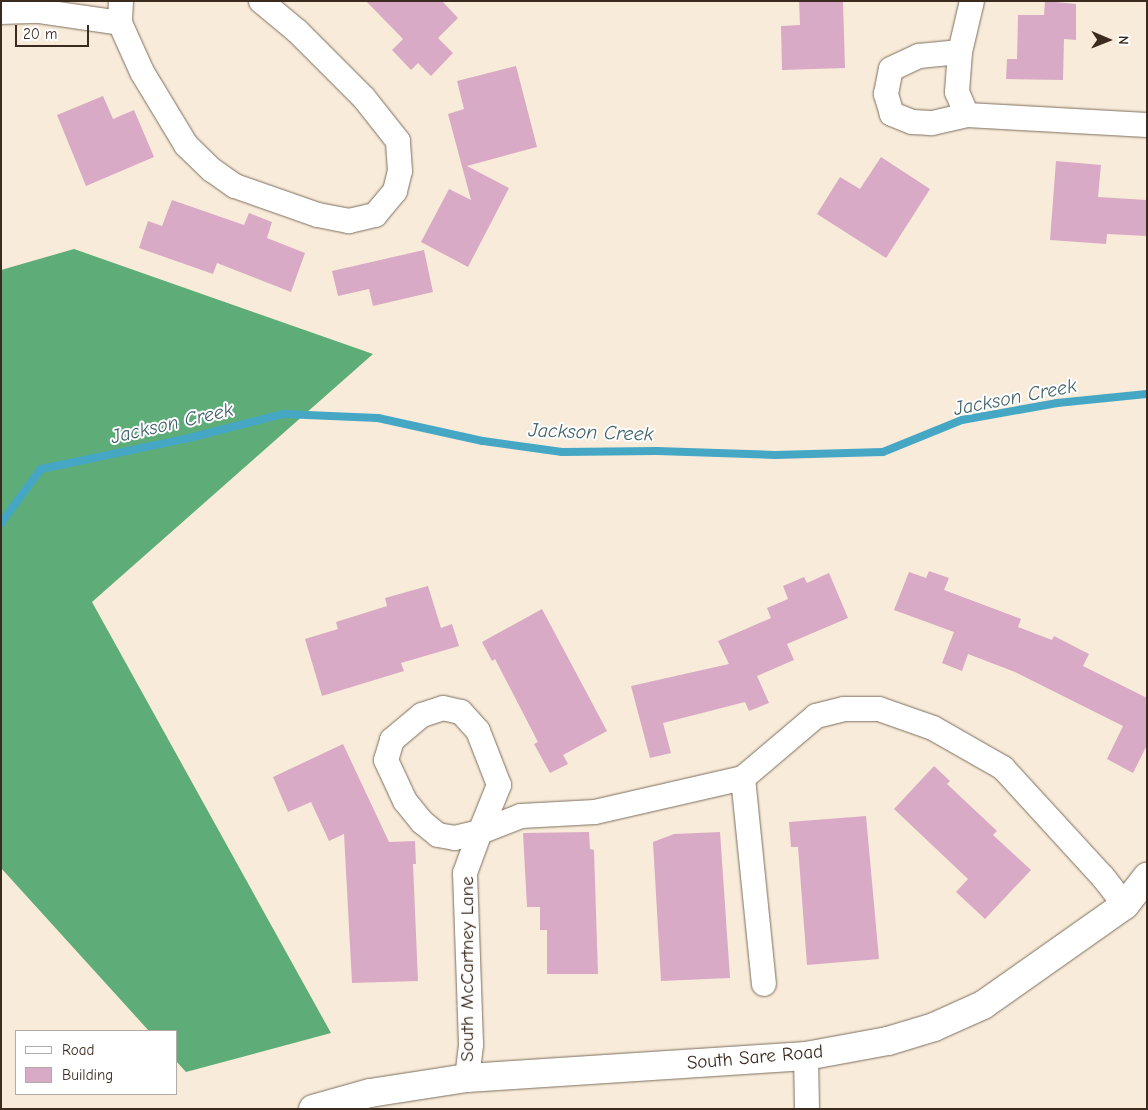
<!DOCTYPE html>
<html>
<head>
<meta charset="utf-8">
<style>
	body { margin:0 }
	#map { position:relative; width:1148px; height:1110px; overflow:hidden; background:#f8ebd9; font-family:"Comic Neue",sans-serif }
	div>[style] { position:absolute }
	.forest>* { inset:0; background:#5ead79 }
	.stream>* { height:8px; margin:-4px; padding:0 4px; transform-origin:4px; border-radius:4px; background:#46a7c5 }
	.building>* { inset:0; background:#d9aac5 }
	.roads { filter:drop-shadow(0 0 1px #7d6e5f) drop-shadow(0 0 1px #7d6e5f) }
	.minor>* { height:24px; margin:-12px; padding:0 12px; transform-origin:12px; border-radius:12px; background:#fff }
	.secondary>* { height:28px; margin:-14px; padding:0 14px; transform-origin:14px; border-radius:14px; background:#fff }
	span { translate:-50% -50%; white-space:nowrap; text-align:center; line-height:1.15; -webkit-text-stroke:4px #fff; paint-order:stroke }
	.street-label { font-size:19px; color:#3b2a1e }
	.water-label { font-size:20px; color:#406269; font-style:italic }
	.frame { position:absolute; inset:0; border:2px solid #3b2a1e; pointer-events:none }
	.legend { position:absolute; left:15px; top:1030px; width:162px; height:65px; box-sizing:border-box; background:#fff; border:1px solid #b1aaa5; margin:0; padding:6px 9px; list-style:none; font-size:15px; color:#3b2a1e }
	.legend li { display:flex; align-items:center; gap:10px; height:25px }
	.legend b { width:25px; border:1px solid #b1aaa5 }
	.north { position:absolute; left:1083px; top:15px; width:50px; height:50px; -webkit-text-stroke:4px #fff; paint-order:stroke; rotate:91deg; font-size:14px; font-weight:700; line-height:20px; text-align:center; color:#3b2a1e }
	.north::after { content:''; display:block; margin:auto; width:18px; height:22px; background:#3b2a1e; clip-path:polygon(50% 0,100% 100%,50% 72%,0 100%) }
	.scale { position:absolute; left:15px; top:25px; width:74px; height:22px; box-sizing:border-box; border:2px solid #3b2a1e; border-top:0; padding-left:6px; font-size:15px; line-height:18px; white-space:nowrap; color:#3b2a1e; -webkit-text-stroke:4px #fff; paint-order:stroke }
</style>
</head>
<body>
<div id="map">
	<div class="forest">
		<i style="clip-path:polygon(74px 249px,373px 354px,92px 602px,331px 1033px,186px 1072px,176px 1061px,176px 1031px,149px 1031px,1px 868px,1px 270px)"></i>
	</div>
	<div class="stream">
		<i style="left:1px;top:523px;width:67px;rotate:-53.5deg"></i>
		<i style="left:41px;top:469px;width:147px;rotate:-11.8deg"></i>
		<i style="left:185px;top:439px;width:101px;rotate:-14.3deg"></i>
		<i style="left:283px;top:414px;width:95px;rotate:2.4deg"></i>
		<i style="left:378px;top:418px;width:107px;rotate:12.4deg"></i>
		<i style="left:483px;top:441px;width:80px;rotate:7.9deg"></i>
		<i style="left:562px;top:452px;width:95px;rotate:-0.6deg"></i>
		<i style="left:657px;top:451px;width:118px;rotate:1.9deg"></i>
		<i style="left:775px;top:455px;width:108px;rotate:-1.6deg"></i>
		<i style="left:883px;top:452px;width:85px;rotate:-22.1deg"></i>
		<i style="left:962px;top:420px;width:97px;rotate:-10.1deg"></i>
		<i style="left:1057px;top:403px;width:90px;rotate:-5.7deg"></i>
	</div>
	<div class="building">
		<i style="clip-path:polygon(366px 1px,442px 1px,458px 18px,438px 38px,453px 53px,431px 76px,418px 63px,411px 70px,392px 50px,403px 39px)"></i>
		<i style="clip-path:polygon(799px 1px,843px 1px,845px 68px,782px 70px,781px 26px,800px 25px)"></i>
		<i style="clip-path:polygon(1045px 1px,1076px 4px,1076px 40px,1064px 39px,1063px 80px,1006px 79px,1007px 59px,1017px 59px,1018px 15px,1044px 15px)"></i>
		<i style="clip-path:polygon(516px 66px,537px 147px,467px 166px,509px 188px,468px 267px,421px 242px,449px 189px,471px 200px,448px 114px,464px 109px,457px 81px)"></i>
		<i style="clip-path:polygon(103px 96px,113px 119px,134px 110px,154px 157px,86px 186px,57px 115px)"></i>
		<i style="clip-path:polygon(881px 157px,930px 189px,886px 258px,817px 214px,840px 177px,860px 189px)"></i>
		<i style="clip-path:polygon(1056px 161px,1101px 165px,1098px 197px,1147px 200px,1147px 236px,1107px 234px,1106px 244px,1050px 240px)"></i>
		<i style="clip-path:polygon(172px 200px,244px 225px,249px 213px,272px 222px,267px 238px,305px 253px,291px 292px,217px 263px,213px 274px,139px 248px,148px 221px,162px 226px)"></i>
		<i style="clip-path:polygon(424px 250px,433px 292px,373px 306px,369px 289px,338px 296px,332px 271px)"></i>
		<i style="clip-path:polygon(929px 571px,949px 578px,944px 590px,1021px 619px,1018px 627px,1052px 640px,1054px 636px,1089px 654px,1083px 666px,1147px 698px,1147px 745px,1133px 773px,1107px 759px,1123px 726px,1015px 672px,968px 654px,962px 671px,942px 663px,954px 632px,894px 610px,909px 572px,926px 578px)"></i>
		<i style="clip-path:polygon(829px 573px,848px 618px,787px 644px,794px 660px,757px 676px,769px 703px,749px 711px,745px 702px,663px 723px,671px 753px,650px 758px,631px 686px,729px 664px,718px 641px,771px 618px,767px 608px,788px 599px,783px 586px,804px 577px,807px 583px)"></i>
		<i style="clip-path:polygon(428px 586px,441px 628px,452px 624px,459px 646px,401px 663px,404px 671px,322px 696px,305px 639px,338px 629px,336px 622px,387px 606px,385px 598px)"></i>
		<i style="clip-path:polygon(542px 609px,607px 731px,563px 755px,568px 764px,550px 773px,534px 744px,538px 742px,495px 659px,492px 661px,482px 642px)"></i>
		<i style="clip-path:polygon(343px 744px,389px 842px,415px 841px,416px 864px,413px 864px,418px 981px,352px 983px,344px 834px,329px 841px,311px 802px,288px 812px,273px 777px)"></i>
		<i style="clip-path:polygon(934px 766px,950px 781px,947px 784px,997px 831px,993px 835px,1031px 870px,985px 919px,956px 892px,968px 879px,894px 809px)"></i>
		<i style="clip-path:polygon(866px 816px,879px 959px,807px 965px,798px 847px,791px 847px,789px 822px)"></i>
		<i style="clip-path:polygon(589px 832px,590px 849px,594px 850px,598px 974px,547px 974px,547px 930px,540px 930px,540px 907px,527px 907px,523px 833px)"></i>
		<i style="clip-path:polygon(720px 832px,730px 978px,661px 981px,653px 842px,674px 834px)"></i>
	</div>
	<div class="roads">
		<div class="minor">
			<i style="left:121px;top:1px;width:22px;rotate:93deg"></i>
			<i style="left:120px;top:23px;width:54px;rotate:65.8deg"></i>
			<i style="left:142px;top:72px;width:85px;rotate:58.9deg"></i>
			<i style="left:186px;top:145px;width:36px;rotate:44deg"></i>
			<i style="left:212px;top:170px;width:28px;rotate:35deg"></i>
			<i style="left:235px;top:186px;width:88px;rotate:19.3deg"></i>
			<i style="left:318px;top:215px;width:32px;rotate:11deg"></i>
			<i style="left:349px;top:221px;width:27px;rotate:-13deg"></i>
			<i style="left:375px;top:215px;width:31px;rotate:-50deg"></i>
			<i style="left:395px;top:191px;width:21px;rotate:-76deg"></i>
			<i style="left:400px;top:171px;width:30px;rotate:-94deg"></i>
			<i style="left:398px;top:141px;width:55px;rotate:-128.3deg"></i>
			<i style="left:364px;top:98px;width:95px;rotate:-135deg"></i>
			<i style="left:297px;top:31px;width:47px;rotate:-140.2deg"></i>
			<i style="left:1px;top:12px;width:37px;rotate:-2deg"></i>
			<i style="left:38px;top:11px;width:83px;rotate:8.3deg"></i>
			<i style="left:960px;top:52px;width:40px;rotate:94.3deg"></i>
			<i style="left:957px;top:92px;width:25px;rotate:67deg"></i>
			<i style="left:967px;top:115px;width:180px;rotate:3.2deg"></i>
			<i style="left:967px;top:115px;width:37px;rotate:167deg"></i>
			<i style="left:931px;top:123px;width:19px;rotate:-177deg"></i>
			<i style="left:912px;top:122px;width:22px;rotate:-158deg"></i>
			<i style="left:892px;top:114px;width:21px;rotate:-107deg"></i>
			<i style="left:886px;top:94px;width:25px;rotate:-79deg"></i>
			<i style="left:891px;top:69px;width:31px;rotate:-25deg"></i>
			<i style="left:919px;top:56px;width:41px;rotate:-5.6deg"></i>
			<i style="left:960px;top:52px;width:52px;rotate:-76.8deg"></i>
			<i style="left:443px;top:708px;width:18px;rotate:13deg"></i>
			<i style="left:461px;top:712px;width:25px;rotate:48deg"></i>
			<i style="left:478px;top:731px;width:58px;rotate:68.7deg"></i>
			<i style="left:499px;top:785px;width:51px;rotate:112deg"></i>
			<i style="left:480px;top:832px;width:26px;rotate:167deg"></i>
			<i style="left:455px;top:838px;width:17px;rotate:-170deg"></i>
			<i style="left:438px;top:835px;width:21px;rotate:-141deg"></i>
			<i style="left:422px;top:822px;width:27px;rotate:-129deg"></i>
			<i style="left:405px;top:801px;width:45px;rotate:-114.9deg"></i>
			<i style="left:386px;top:760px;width:21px;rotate:-73deg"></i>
			<i style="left:392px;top:740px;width:39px;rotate:-40deg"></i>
			<i style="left:422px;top:715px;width:22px;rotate:-18deg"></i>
			<i style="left:743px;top:778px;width:207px;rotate:84.2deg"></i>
			<i style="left:806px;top:1056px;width:53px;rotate:88.9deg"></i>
			<i style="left:467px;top:1078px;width:34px;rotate:-83deg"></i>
			<i style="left:471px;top:1044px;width:171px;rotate:-92deg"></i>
			<i style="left:465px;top:873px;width:44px;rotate:-69.9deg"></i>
			<i style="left:480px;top:832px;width:44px;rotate:-21.3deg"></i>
			<i style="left:521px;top:816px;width:74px;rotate:-3.1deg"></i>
			<i style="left:595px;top:812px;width:152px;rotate:-12.9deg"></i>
			<i style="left:743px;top:778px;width:96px;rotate:-40.3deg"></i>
			<i style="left:816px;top:716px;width:29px;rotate:-14deg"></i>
			<i style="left:844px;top:709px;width:35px"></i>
			<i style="left:879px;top:709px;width:57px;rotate:19.4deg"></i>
			<i style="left:933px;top:728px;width:81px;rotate:29.7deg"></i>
			<i style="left:1003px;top:768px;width:148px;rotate:47.5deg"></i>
			<i style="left:1103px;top:877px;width:36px;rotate:52deg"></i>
		</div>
		<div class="secondary">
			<i style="left:313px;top:1109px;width:59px;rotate:-15.7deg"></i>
			<i style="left:370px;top:1093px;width:98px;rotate:-8.8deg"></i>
			<i style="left:467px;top:1078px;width:340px;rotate:-3.7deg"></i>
			<i style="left:806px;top:1056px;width:83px;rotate:-10.4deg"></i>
			<i style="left:888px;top:1041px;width:48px;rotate:-16.9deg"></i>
			<i style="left:934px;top:1027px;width:54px;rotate:-24.2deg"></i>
			<i style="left:983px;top:1005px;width:174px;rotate:-35.2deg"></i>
			<i style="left:1125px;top:905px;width:36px;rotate:-52deg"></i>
		</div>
	</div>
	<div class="street-label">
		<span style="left:468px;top:969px;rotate:-90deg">South McCartney Lane</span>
		<span style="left:755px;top:1058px;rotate:-5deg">South Sare Road</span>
	</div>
	<div class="water-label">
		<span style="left:1015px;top:397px;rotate:-11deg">Jackson Creek</span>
		<span style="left:172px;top:423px;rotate:-13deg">Jackson Creek</span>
		<span style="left:591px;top:432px;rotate:2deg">Jackson Creek</span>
	</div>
	<div class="frame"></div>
	<ul class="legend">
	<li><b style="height:6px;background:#fff"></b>Road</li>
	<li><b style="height:14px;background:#d9aac5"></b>Building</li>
	</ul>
	<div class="north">N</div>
	<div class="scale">20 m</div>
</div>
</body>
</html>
